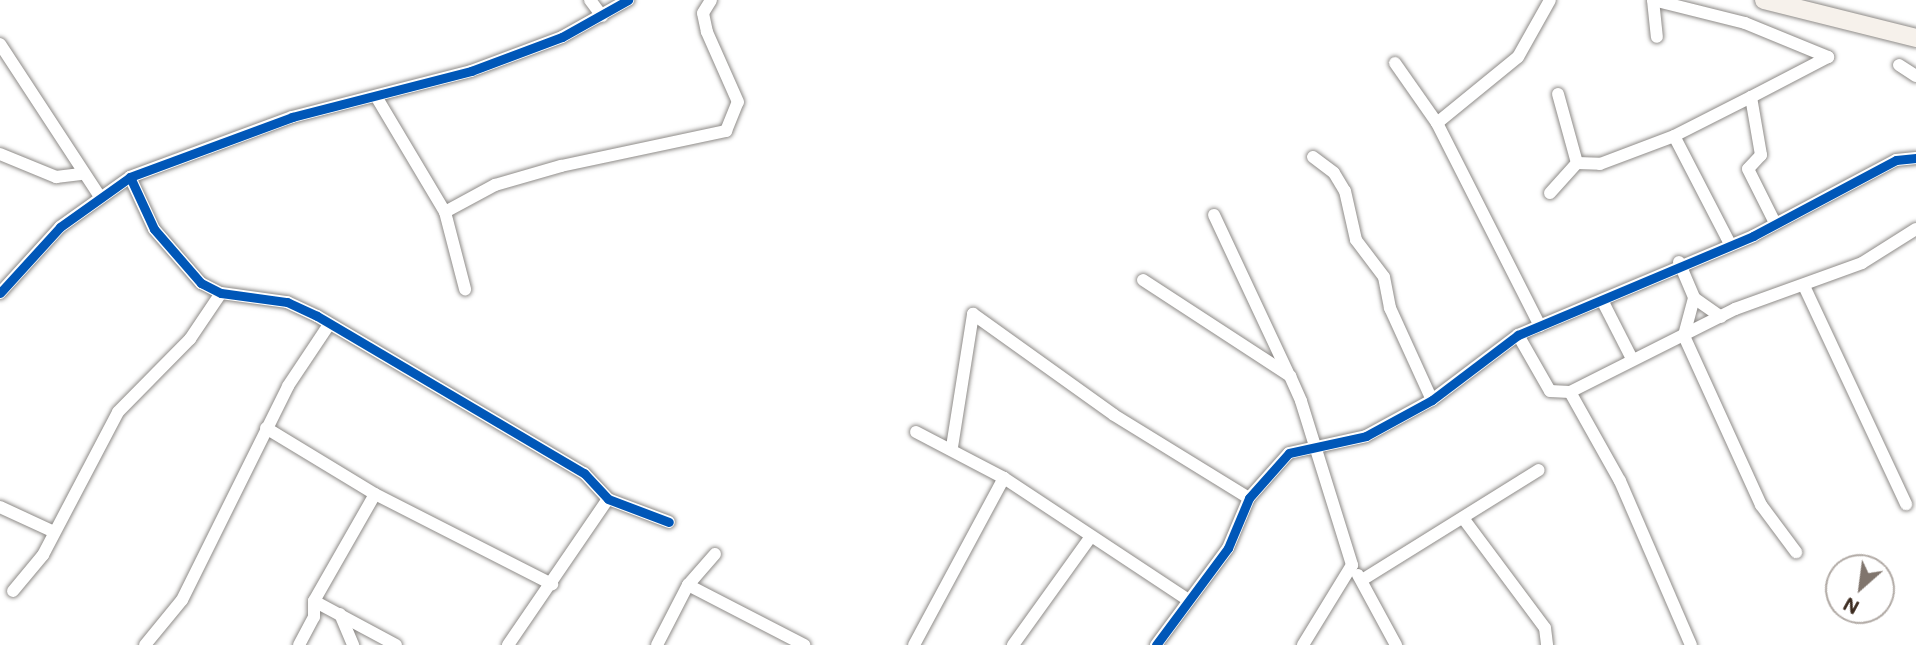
<!DOCTYPE html>
<html>
<head>
<meta charset="utf-8">
<style>
	body { margin:0 }
	#map { position:relative; width:1916px; height:645px; overflow:hidden; background:#fff; font-family:Mali,sans-serif }
	div>[style] { position:absolute }
	.roads { filter:drop-shadow(0 0 2px #8e8b88) drop-shadow(0 0 2px #8e8b88) }
	.minor>* { height:12px; margin:-6px; padding:0 6px; transform-origin:6px; border-radius:6px; background:#fff }
	.highway>* { height:18px; margin:-9px; padding:0 9px; transform-origin:9px; border-radius:9px; background:#f6f1eb }
	.cycleway>* { height:9px; margin:-4.5px; padding:0 4.5px; transform-origin:4.5px; border-radius:4.5px; background:#0057b8 }
	span { translate:-50% -50%; white-space:nowrap; text-align:center; line-height:1.15; -webkit-text-stroke:7px #fff; paint-order:stroke }
	.north { position:absolute; left:1825px; top:554px; width:70px; height:70px; box-sizing:border-box; background:#fff; border:2px solid #b1aaa5; border-radius:50%; rotate:208deg; font-size:19px; font-weight:700; line-height:28px; text-align:center; color:#3b2a1e }
	.north::after { content:''; display:block; margin:auto; width:24px; height:32px; background:#80756d; clip-path:polygon(50% 0,100% 100%,50% 72%,0 100%) }
</style>
</head>
<body>
<div id="map">
	<div class="roads">
		<div class="minor">
			<i style="left:590px;top:0;width:20px;rotate:53deg"></i>
			<i style="left:1653px;top:0;width:95px;rotate:14deg"></i>
			<i style="left:1745px;top:23px;width:90px;rotate:22.3deg"></i>
			<i style="left:1828px;top:57px;width:87px;rotate:152.5deg"></i>
			<i style="left:1653px;top:0;width:37px;rotate:84deg"></i>
			<i style="left:0;top:44px;width:179px;rotate:56.8deg"></i>
			<i style="left:1395px;top:63px;width:73px;rotate:55deg"></i>
			<i style="left:1899px;top:65px;width:20px;rotate:33deg"></i>
			<i style="left:1558px;top:94px;width:72px;rotate:74.6deg"></i>
			<i style="left:377px;top:98px;width:133px;rotate:59.2deg"></i>
			<i style="left:445px;top:212px;width:80px;rotate:75.4deg"></i>
			<i style="left:0;top:154px;width:61px;rotate:22.3deg"></i>
			<i style="left:56px;top:177px;width:25px;rotate:-7deg"></i>
			<i style="left:1313px;top:157px;width:26px;rotate:37deg"></i>
			<i style="left:1334px;top:173px;width:21px;rotate:59deg"></i>
			<i style="left:1345px;top:191px;width:50px;rotate:77.3deg"></i>
			<i style="left:1356px;top:240px;width:46px;rotate:52.9deg"></i>
			<i style="left:1384px;top:277px;width:32px;rotate:79deg"></i>
			<i style="left:1390px;top:308px;width:101px;rotate:65.5deg"></i>
			<i style="left:130px;top:177px;width:57px;rotate:65.2deg"></i>
			<i style="left:154px;top:229px;width:72px;rotate:49deg"></i>
			<i style="left:201px;top:283px;width:22px;rotate:27deg"></i>
			<i style="left:221px;top:293px;width:67px;rotate:7.8deg"></i>
			<i style="left:287px;top:302px;width:33px;rotate:25deg"></i>
			<i style="left:317px;top:316px;width:310px;rotate:30.5deg"></i>
			<i style="left:584px;top:473px;width:35px;rotate:47deg"></i>
			<i style="left:608px;top:499px;width:65px;rotate:20.7deg"></i>
			<i style="left:1550px;top:193px;width:40px;rotate:-48deg"></i>
			<i style="left:1577px;top:163px;width:23px;rotate:2deg"></i>
			<i style="left:1600px;top:164px;width:79px;rotate:-20.7deg"></i>
			<i style="left:445px;top:212px;width:57px;rotate:-28.4deg"></i>
			<i style="left:495px;top:185px;width:69px;rotate:-16.1deg"></i>
			<i style="left:561px;top:166px;width:169px;rotate:-12deg"></i>
			<i style="left:726px;top:131px;width:31px;rotate:-68deg"></i>
			<i style="left:738px;top:102px;width:77px;rotate:-113.9deg"></i>
			<i style="left:707px;top:32px;width:19px;rotate:-102deg"></i>
			<i style="left:703px;top:13px;width:15px;rotate:-58deg"></i>
			<i style="left:1214px;top:215px;width:174px;rotate:64.9deg"></i>
			<i style="left:1729px;top:242px;width:119px;rotate:-117.4deg"></i>
			<i style="left:1674px;top:136px;width:86px;rotate:-26.9deg"></i>
			<i style="left:1751px;top:97px;width:59px;rotate:80.2deg"></i>
			<i style="left:1761px;top:155px;width:19px;rotate:133deg"></i>
			<i style="left:1748px;top:169px;width:58px;rotate:63.4deg"></i>
			<i style="left:1679px;top:262px;width:39px;rotate:67deg"></i>
			<i style="left:1694px;top:298px;width:33px;rotate:35deg"></i>
			<i style="left:1143px;top:280px;width:176px;rotate:33.1deg"></i>
			<i style="left:1290px;top:376px;width:27px;rotate:66deg"></i>
			<i style="left:1301px;top:401px;width:172px;rotate:72.7deg"></i>
			<i style="left:1352px;top:565px;width:94px;rotate:121.5deg"></i>
			<i style="left:1804px;top:286px;width:241px;rotate:64.9deg"></i>
			<i style="left:0;top:293px;width:89px;rotate:-47.7deg"></i>
			<i style="left:60px;top:227px;width:86px;rotate:-35.5deg"></i>
			<i style="left:130px;top:177px;width:173px;rotate:-20.3deg"></i>
			<i style="left:292px;top:117px;width:185px;rotate:-14.4deg"></i>
			<i style="left:471px;top:71px;width:97px;rotate:-20.5deg"></i>
			<i style="left:562px;top:37px;width:76px;rotate:-29.3deg"></i>
			<i style="left:1694px;top:298px;width:39px;rotate:105deg"></i>
			<i style="left:1684px;top:336px;width:186px;rotate:65.5deg"></i>
			<i style="left:1761px;top:505px;width:59px;rotate:53.3deg"></i>
			<i style="left:1602px;top:300px;width:64px;rotate:63deg"></i>
			<i style="left:1540px;top:326px;width:228px;rotate:-116.9deg"></i>
			<i style="left:1437px;top:123px;width:104px;rotate:-39.2deg"></i>
			<i style="left:1518px;top:57px;width:65px;rotate:-60.7deg"></i>
			<i style="left:1518px;top:335px;width:64px;rotate:60.3deg"></i>
			<i style="left:1550px;top:391px;width:20px;rotate:3deg"></i>
			<i style="left:1570px;top:392px;width:185px;rotate:-26.7deg"></i>
			<i style="left:1735px;top:309px;width:135px;rotate:-19.9deg"></i>
			<i style="left:1862px;top:263px;width:64px;rotate:-32.2deg"></i>
			<i style="left:1570px;top:392px;width:102px;rotate:60.7deg"></i>
			<i style="left:1620px;top:481px;width:179px;rotate:66.6deg"></i>
			<i style="left:266px;top:428px;width:127px;rotate:31.2deg"></i>
			<i style="left:375px;top:494px;width:199px;rotate:27deg"></i>
			<i style="left:916px;top:432px;width:99px;rotate:27.6deg"></i>
			<i style="left:1004px;top:478px;width:219px;rotate:33.5deg"></i>
			<i style="left:952px;top:447px;width:135px;rotate:-81deg"></i>
			<i style="left:973px;top:314px;width:173px;rotate:35.6deg"></i>
			<i style="left:1114px;top:415px;width:158px;rotate:31.6deg"></i>
			<i style="left:0;top:507px;width:60px;rotate:24.8deg"></i>
			<i style="left:1463px;top:518px;width:137px;rotate:53.3deg"></i>
			<i style="left:1545px;top:628px;width:17px;rotate:83deg"></i>
			<i style="left:1358px;top:575px;width:80px;rotate:61.5deg"></i>
			<i style="left:1362px;top:580px;width:208px;rotate:-31.9deg"></i>
			<i style="left:688px;top:585px;width:41px;rotate:-48.9deg"></i>
			<i style="left:13px;top:591px;width:47px;rotate:-50.2deg"></i>
			<i style="left:43px;top:555px;width:161px;rotate:-62.3deg"></i>
			<i style="left:118px;top:412px;width:103px;rotate:-45.4deg"></i>
			<i style="left:190px;top:339px;width:55px;rotate:-56deg"></i>
			<i style="left:314px;top:601px;width:93px;rotate:28.2deg"></i>
			<i style="left:340px;top:614px;width:34px;rotate:67deg"></i>
			<i style="left:145px;top:645px;width:58px;rotate:-50.6deg"></i>
			<i style="left:182px;top:600px;width:239px;rotate:-63.6deg"></i>
			<i style="left:288px;top:386px;width:72px;rotate:-56.3deg"></i>
			<i style="left:299px;top:645px;width:32px;rotate:-62deg"></i>
			<i style="left:314px;top:617px;width:16px;rotate:-90deg"></i>
			<i style="left:314px;top:601px;width:123px;rotate:-60.3deg"></i>
			<i style="left:508px;top:645px;width:177px;rotate:-55.6deg"></i>
			<i style="left:657px;top:645px;width:68px;rotate:-62.7deg"></i>
			<i style="left:688px;top:585px;width:131px;rotate:27.3deg"></i>
			<i style="left:914px;top:645px;width:190px;rotate:-61.7deg"></i>
			<i style="left:1013px;top:645px;width:132px;rotate:-54.3deg"></i>
			<i style="left:1156px;top:645px;width:121px;rotate:-53.4deg"></i>
			<i style="left:1228px;top:548px;width:54px;rotate:-67.2deg"></i>
			<i style="left:1249px;top:498px;width:60px;rotate:-48.4deg"></i>
			<i style="left:1289px;top:453px;width:79px;rotate:-12.4deg"></i>
			<i style="left:1366px;top:436px;width:75px;rotate:-28.6deg"></i>
			<i style="left:1432px;top:400px;width:108px;rotate:-37.1deg"></i>
			<i style="left:1518px;top:335px;width:255px;rotate:-22.8deg"></i>
			<i style="left:1753px;top:236px;width:162px;rotate:-28deg"></i>
			<i style="left:1896px;top:160px;width:20px;rotate:-6deg"></i>
		</div>
		<div class="highway">
			<i style="left:1764px;top:0;width:157px;rotate:14deg"></i>
		</div>
	</div>
	<div class="cycleway">
		<i style="left:130px;top:177px;width:57px;rotate:65.2deg"></i>
		<i style="left:154px;top:229px;width:72px;rotate:49deg"></i>
		<i style="left:201px;top:283px;width:22px;rotate:27deg"></i>
		<i style="left:221px;top:293px;width:67px;rotate:7.8deg"></i>
		<i style="left:287px;top:302px;width:33px;rotate:25deg"></i>
		<i style="left:317px;top:316px;width:310px;rotate:30.5deg"></i>
		<i style="left:584px;top:473px;width:35px;rotate:47deg"></i>
		<i style="left:608px;top:499px;width:65px;rotate:20.7deg"></i>
		<i style="left:0;top:293px;width:89px;rotate:-47.7deg"></i>
		<i style="left:60px;top:227px;width:86px;rotate:-35.5deg"></i>
		<i style="left:130px;top:177px;width:173px;rotate:-20.3deg"></i>
		<i style="left:292px;top:117px;width:185px;rotate:-14.4deg"></i>
		<i style="left:471px;top:71px;width:97px;rotate:-20.5deg"></i>
		<i style="left:562px;top:37px;width:76px;rotate:-29.3deg"></i>
		<i style="left:1156px;top:645px;width:121px;rotate:-53.4deg"></i>
		<i style="left:1228px;top:548px;width:54px;rotate:-67.2deg"></i>
		<i style="left:1249px;top:498px;width:60px;rotate:-48.4deg"></i>
		<i style="left:1289px;top:453px;width:79px;rotate:-12.4deg"></i>
		<i style="left:1366px;top:436px;width:75px;rotate:-28.6deg"></i>
		<i style="left:1432px;top:400px;width:108px;rotate:-37.1deg"></i>
		<i style="left:1518px;top:335px;width:255px;rotate:-22.8deg"></i>
		<i style="left:1753px;top:236px;width:162px;rotate:-28deg"></i>
		<i style="left:1896px;top:160px;width:20px;rotate:-6deg"></i>
	</div>
	<div class="north">N</div>
</div>
</body>
</html>
